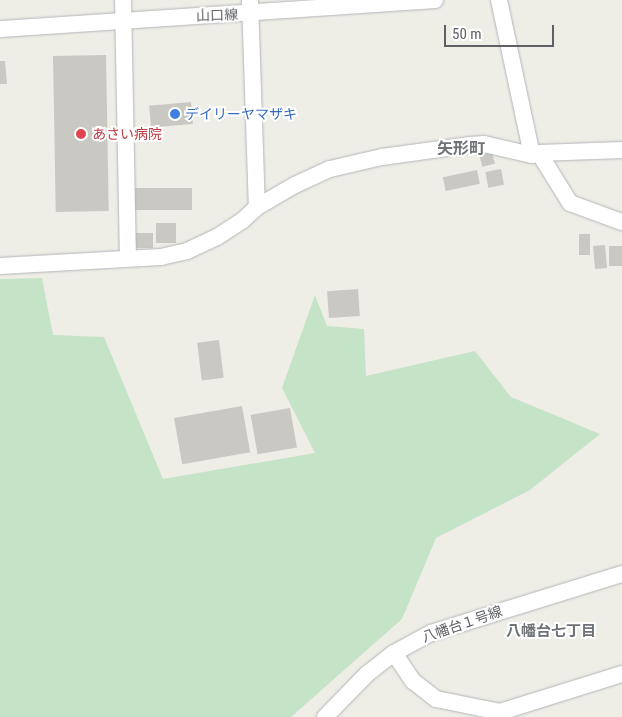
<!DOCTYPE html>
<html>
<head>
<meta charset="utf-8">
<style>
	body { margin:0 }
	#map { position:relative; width:622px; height:717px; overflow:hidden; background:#eeede6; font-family:"Roboto Condensed","Noto Sans JP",sans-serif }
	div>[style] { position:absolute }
	.green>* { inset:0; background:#c5e4c7 }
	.building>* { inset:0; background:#cac8c2; transform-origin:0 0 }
	.roads { filter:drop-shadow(0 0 1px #b3b5b9) drop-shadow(0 0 1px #b3b5b9) }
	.minor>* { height:16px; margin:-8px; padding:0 8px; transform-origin:8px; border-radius:8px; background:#fff }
	.dots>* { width:14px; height:14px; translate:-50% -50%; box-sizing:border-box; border:2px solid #fff; border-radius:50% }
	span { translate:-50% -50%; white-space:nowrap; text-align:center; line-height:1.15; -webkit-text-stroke:4px #fff; paint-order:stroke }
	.street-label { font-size:14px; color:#5e6065 }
	.shop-label { font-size:14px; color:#366cbe }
	.left { translate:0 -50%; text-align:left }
	.health-label { font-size:14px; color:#be3a42 }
	.neighbourhood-label { font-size:15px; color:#6f7277; font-weight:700 }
	.quarter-label { font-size:16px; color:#6f7277; font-weight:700 }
	.scale { position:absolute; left:444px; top:25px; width:110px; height:22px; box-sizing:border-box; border:2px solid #5e6065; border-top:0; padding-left:6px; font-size:15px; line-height:18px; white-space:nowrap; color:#5e6065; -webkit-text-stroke:4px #fff; paint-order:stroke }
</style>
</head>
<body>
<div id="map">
	<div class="green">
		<i style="clip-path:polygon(42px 278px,53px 335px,104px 337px,163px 479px,315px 453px,282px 388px,315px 295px,327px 326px,364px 329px,366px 376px,475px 351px,511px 397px,600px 434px,530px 490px,436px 538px,402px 619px,291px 717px,0 717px,0 279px)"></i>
	</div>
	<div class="building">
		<i style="left:106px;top:55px;width:156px;height:53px;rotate:89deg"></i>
		<i style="clip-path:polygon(0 61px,5px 61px,7px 84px,0 84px)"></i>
		<i style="left:191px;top:102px;width:22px;height:42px;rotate:85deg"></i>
		<i style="left:492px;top:152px;width:12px;height:13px;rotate:76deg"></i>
		<i style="left:501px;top:169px;width:16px;height:16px;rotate:79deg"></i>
		<i style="left:477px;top:170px;width:14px;height:35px;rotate:78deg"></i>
		<i style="left:134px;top:188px;width:58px;height:22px"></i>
		<i style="left:156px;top:223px;width:20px;height:20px"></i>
		<i style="left:153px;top:233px;width:15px;height:19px;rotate:90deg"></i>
		<i style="left:579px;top:234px;width:11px;height:21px"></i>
		<i style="left:605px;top:245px;width:23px;height:12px;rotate:85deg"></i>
		<i style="left:609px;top:246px;width:13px;height:20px"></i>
		<i style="left:358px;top:289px;width:27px;height:31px;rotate:86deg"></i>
		<i style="left:219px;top:340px;width:38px;height:22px;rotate:83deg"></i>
		<i style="left:242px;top:406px;width:47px;height:69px;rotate:80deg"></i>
		<i style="left:290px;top:408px;width:40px;height:40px;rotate:80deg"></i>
	</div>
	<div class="roads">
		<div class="minor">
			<i style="left:123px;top:0;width:258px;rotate:88.9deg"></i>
			<i style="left:250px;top:0;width:207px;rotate:88.1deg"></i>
			<i style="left:499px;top:0;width:158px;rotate:78deg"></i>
			<i style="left:0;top:29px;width:436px;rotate:-3.8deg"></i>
			<i style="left:539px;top:153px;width:83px;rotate:-2.1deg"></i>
			<i style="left:0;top:266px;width:161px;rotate:-3.2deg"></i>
			<i style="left:161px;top:257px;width:27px;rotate:-13deg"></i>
			<i style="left:187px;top:251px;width:33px;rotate:-25deg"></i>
			<i style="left:217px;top:237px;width:30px;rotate:-33deg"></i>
			<i style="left:242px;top:221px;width:21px;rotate:-43deg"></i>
			<i style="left:257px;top:207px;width:44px;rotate:-30.1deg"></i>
			<i style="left:295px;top:185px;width:38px;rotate:-25deg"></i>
			<i style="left:330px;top:169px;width:53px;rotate:-13deg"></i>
			<i style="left:382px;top:157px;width:89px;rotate:-7.8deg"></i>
			<i style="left:470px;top:145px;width:14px;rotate:-4deg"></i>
			<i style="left:484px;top:144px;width:49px;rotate:12.9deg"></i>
			<i style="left:532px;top:155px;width:7px;rotate:-16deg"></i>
			<i style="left:539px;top:153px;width:59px;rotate:58.2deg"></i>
			<i style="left:570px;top:203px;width:55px;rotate:20.1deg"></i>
			<i style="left:394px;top:653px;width:34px;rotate:56deg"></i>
			<i style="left:413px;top:681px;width:29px;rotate:38deg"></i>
			<i style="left:436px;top:699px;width:65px;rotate:11.5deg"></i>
			<i style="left:500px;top:712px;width:128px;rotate:-17.3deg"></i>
			<i style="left:325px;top:717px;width:60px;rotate:-45.7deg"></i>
			<i style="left:367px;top:674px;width:34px;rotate:-38deg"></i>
			<i style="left:394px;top:653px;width:42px;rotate:-28.4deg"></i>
			<i style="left:431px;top:633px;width:200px;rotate:-17.2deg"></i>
		</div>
	</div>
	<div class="dots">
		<i style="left:175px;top:114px;background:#3f7fe0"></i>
		<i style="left:81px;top:134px;background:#e0444e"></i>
	</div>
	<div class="street-label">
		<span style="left:217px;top:15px;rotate:-2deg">山口線</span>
		<span style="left:462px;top:624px;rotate:-19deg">八幡台１号線</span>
	</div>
	<div class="shop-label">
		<span class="left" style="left:185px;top:114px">デイリーヤマザキ</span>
	</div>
	<div class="health-label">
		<span class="left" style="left:92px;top:134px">あさい病院</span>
	</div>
	<div class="neighbourhood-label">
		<span style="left:551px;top:632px">八幡台七丁目</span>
	</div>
	<div class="quarter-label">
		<span style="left:461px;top:149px">矢形町</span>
	</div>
	<div class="scale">50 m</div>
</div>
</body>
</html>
